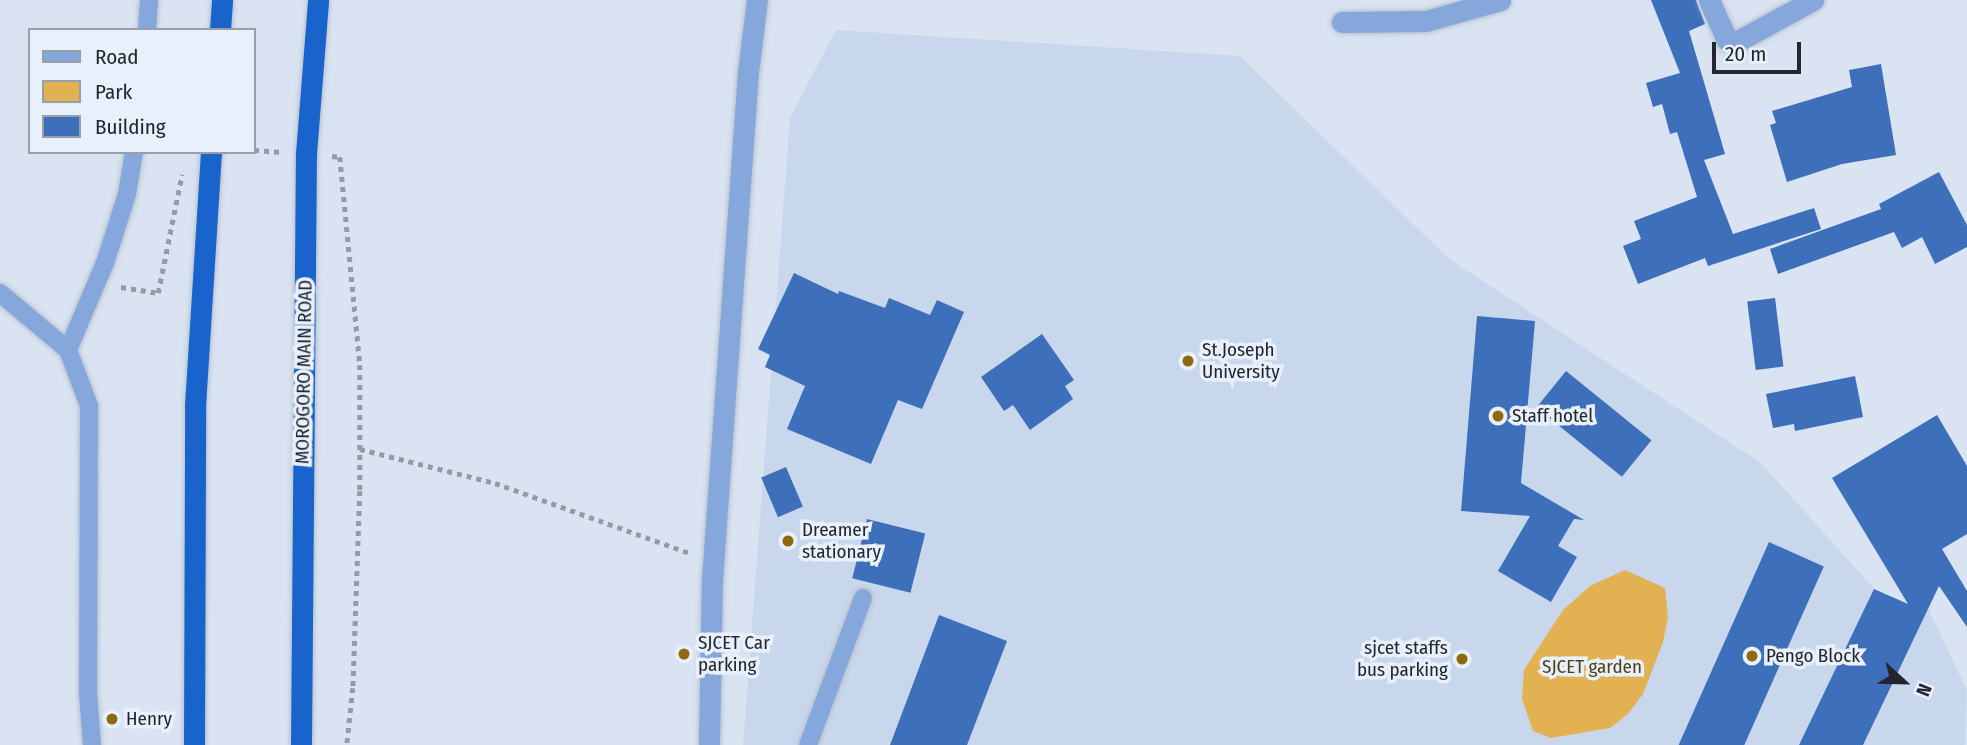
<!DOCTYPE html>
<html>
<head>
<meta charset="utf-8">
<style>
	body { margin:0 }
	#map { position:relative; width:1967px; height:745px; overflow:hidden; background:#d9e3f2; font-family:"Fira Sans Condensed",sans-serif }
	div>[style] { position:absolute }
	.built>* { inset:0; background:#c9d7ed }
	.green>* { inset:0; background:#e2b151 }
	.building>* { inset:0; background:#3e6fba; transform-origin:0 0 }
	.path>* { height:4.5px; margin-top:-2.25px; transform-origin:0; background:repeating-linear-gradient(90deg,#949ba6 0 5px,transparent 0 10px) }
	.roads { filter:drop-shadow(0 0 2px #b8c1ce) drop-shadow(0 0 2px #b8c1ce) }
	.service>* { height:18px; margin:-9px; padding:0 9px; transform-origin:9px; border-radius:9px; background:#85a7db }
	.minor>* { height:21px; margin:-10.5px; padding:0 10.5px; transform-origin:10.5px; border-radius:10.5px; background:#85a7db }
	.trunk>* { height:21px; margin:-10.5px; padding:0 10.5px; transform-origin:10.5px; border-radius:10.5px; background:#1864cc }
	.dots>* { width:19px; height:19px; translate:-50% -50%; box-sizing:border-box; border:4px solid #e8f0fc; border-radius:50% }
	span { translate:-50% -50%; white-space:nowrap; text-align:center; line-height:1.15; -webkit-text-stroke:7px #e8f0fc; paint-order:stroke }
	.poi-label { font-size:19px; color:#23262c }
	.left { translate:0 -50%; text-align:left }
	.right { translate:-100% -50%; text-align:right }
	.street-label { font-size:19px; color:#23262c }
	.park-label { font-size:19px; color:#533f15 }
	.legend { position:absolute; left:28px; top:28px; width:228px; height:126px; box-sizing:border-box; background:#e8f0fc; border:2px solid #999fa9; margin:0; padding:9px 12px; list-style:none; font-size:21px; color:#23262c }
	.legend li { display:flex; align-items:center; gap:14px; height:35px }
	.legend b { width:35px; border:2px solid #999fa9 }
	.north { position:absolute; left:1869px; top:647px; width:70px; height:70px; -webkit-text-stroke:5px #e8f0fc; paint-order:stroke; rotate:112deg; font-size:19px; font-weight:700; line-height:28px; text-align:center; color:#23262c }
	.north::after { content:''; display:block; margin:auto; width:24px; height:32px; background:#23262c; clip-path:polygon(50% 0,100% 100%,50% 72%,0 100%) }
	.scale { position:absolute; left:1712px; top:42px; width:89px; height:32px; box-sizing:border-box; border:4px solid #23262c; border-top:0; padding-left:9px; font-size:21px; line-height:24px; white-space:nowrap; color:#23262c; -webkit-text-stroke:5px #e8f0fc; paint-order:stroke }
</style>
</head>
<body>
<div id="map">
	<div class="built">
		<i style="clip-path:polygon(836px 30px,1240px 56px,1449px 259px,1761px 463px,1895px 612px,1927px 606px,1967px 691px,1965px 745px,743px 745px,790px 118px)"></i>
	</div>
	<div class="green">
		<i style="clip-path:polygon(1625px 570px,1665px 588px,1668px 617px,1663px 642px,1643px 694px,1628px 714px,1610px 728px,1551px 738px,1533px 731px,1522px 699px,1524px 670px,1563px 610px,1590px 586px)"></i>
	</div>
	<div class="building">
		<i style="clip-path:polygon(1651px 0,1696px 0,1705px 24px,1689px 31px,1725px 154px,1704px 160px,1733px 234px,1814px 208px,1821px 229px,1708px 266px,1705px 258px,1638px 284px,1623px 246px,1641px 239px,1634px 221px,1697px 197px,1677px 132px,1670px 134px,1662px 104px,1653px 107px,1646px 83px,1680px 73px)"></i>
		<i style="clip-path:polygon(1881px 64px,1896px 155px,1842px 164px,1787px 182px,1770px 125px,1776px 123px,1772px 111px,1852px 87px,1849px 70px)"></i>
		<i style="clip-path:polygon(1939px 172px,1967px 225px,1967px 247px,1935px 264px,1922px 237px,1902px 248px,1894px 232px,1778px 274px,1770px 249px,1881px 209px,1879px 204px)"></i>
		<i style="clip-path:polygon(794px 273px,838px 294px,839px 291px,885px 308px,889px 298px,930px 315px,937px 300px,964px 312px,922px 409px,898px 400px,871px 464px,787px 429px,805px 386px,765px 367px,770px 355px,758px 349px)"></i>
		<i style="left:1775px;top:298px;width:69px;height:28px;rotate:83deg"></i>
		<i style="clip-path:polygon(1477px 316px,1535px 321px,1521px 483px,1584px 520px,1574px 519px,1558px 546px,1577px 557px,1551px 602px,1498px 571px,1530px 516px,1461px 511px)"></i>
		<i style="clip-path:polygon(1042px 334px,1074px 380px,1065px 386px,1073px 399px,1030px 430px,1013px 405px,1004px 411px,981px 377px)"></i>
		<i style="left:1566px;top:371px;width:110px;height:47px;rotate:39deg"></i>
		<i style="clip-path:polygon(1855px 376px,1863px 417px,1795px 431px,1794px 424px,1773px 428px,1766px 394px)"></i>
		<i style="clip-path:polygon(1937px 415px,1967px 466px,1967px 534px,1942px 549px,1967px 591px,1967px 627px,1939px 586px,1863px 745px,1799px 745px,1874px 589px,1908px 604px,1832px 478px)"></i>
		<i style="left:786px;top:467px;width:43px;height:27px;rotate:67deg"></i>
		<i style="left:867px;top:519px;width:60px;height:61px;rotate:14deg"></i>
		<i style="left:1769px;top:542px;width:60px;height:222px;rotate:24deg"></i>
		<i style="clip-path:polygon(939px 615px,1007px 641px,967px 745px,890px 745px)"></i>
	</div>
	<div class="path">
		<i style="left:254px;top:150px;width:27px;rotate:4deg"></i>
		<i style="left:332px;top:156px;width:8px;rotate:7deg"></i>
		<i style="left:340px;top:157px;width:209px;rotate:84.5deg"></i>
		<i style="left:360px;top:365px;width:126px;rotate:90deg"></i>
		<i style="left:360px;top:491px;width:197px;rotate:92deg"></i>
		<i style="left:353px;top:688px;width:57px;rotate:96deg"></i>
		<i style="left:121px;top:287px;width:37px;rotate:9deg"></i>
		<i style="left:158px;top:293px;width:121px;rotate:-78.6deg"></i>
		<i style="left:360px;top:449px;width:139px;rotate:14.1deg"></i>
		<i style="left:495px;top:483px;width:206px;rotate:19.8deg"></i>
	</div>
	<div class="roads">
		<div class="service">
			<i style="left:147px;top:30px;width:30px;rotate:-86deg"></i>
			<i style="left:0;top:293px;width:89px;rotate:40deg"></i>
			<i style="left:68px;top:350px;width:60px;rotate:69.4deg"></i>
			<i style="left:89px;top:406px;width:287px;rotate:90.2deg"></i>
			<i style="left:88px;top:693px;width:52px;rotate:85.6deg"></i>
			<i style="left:68px;top:350px;width:95px;rotate:-67deg"></i>
			<i style="left:105px;top:263px;width:72px;rotate:-72.3deg"></i>
			<i style="left:127px;top:194px;width:43px;rotate:-80.5deg"></i>
			<i style="left:808px;top:745px;width:157px;rotate:-69.5deg"></i>
		</div>
		<div class="minor">
			<i style="left:1709px;top:0;width:44px;rotate:65.8deg"></i>
			<i style="left:1727px;top:40px;width:9px;rotate:13deg"></i>
			<i style="left:1736px;top:42px;width:88px;rotate:-28.6deg"></i>
			<i style="left:1342px;top:22px;width:84px;rotate:-0.7deg"></i>
			<i style="left:1426px;top:21px;width:77px;rotate:-15.8deg"></i>
			<i style="left:709px;top:745px;width:165px;rotate:-89deg"></i>
			<i style="left:712px;top:580px;width:509px;rotate:-85.95deg"></i>
			<i style="left:748px;top:72px;width:73px;rotate:-82.9deg"></i>
		</div>
		<div class="trunk">
			<i style="left:220px;top:30px;width:30px;rotate:-86deg"></i>
			<i style="left:194px;top:745px;width:339px;rotate:-89.8deg"></i>
			<i style="left:195px;top:406px;width:255px;rotate:-86.4deg"></i>
			<i style="left:301px;top:745px;width:591px;rotate:-89.52deg"></i>
			<i style="left:306px;top:154px;width:154px;rotate:-85.5deg"></i>
		</div>
	</div>
	<div class="dots">
		<i style="left:1188px;top:361px;background:#8f690e"></i>
		<i style="left:1498px;top:416px;background:#8f690e"></i>
		<i style="left:788px;top:541px;background:#8f690e"></i>
		<i style="left:684px;top:654px;background:#8f690e"></i>
		<i style="left:1752px;top:656px;background:#8f690e"></i>
		<i style="left:1462px;top:659px;background:#8f690e"></i>
		<i style="left:112px;top:719px;background:#8f690e"></i>
	</div>
	<div class="poi-label">
		<span class="left" style="left:1202px;top:361px">St.Joseph<br>University</span>
		<span class="left" style="left:1512px;top:416px">Staff hotel</span>
		<span class="left" style="left:802px;top:541px">Dreamer<br>stationary</span>
		<span class="left" style="left:698px;top:654px">SJCET Car<br>parking</span>
		<span class="right" style="left:1448px;top:659px">sjcet staffs<br>bus parking</span>
		<span class="left" style="left:1766px;top:656px">Pengo Block</span>
		<span class="left" style="left:126px;top:719px">Henry</span>
	</div>
	<div class="street-label">
		<span style="left:304px;top:372px;rotate:-89deg">MOROGORO MAIN ROAD</span>
	</div>
	<div class="park-label">
		<span style="left:1592px;top:667px">SJCET garden</span>
	</div>
	<ul class="legend">
	<li><b style="height:9px;background:#85a7db"></b>Road</li>
	<li><b style="height:19px;background:#e2b151"></b>Park</li>
	<li><b style="height:19px;background:#3e6fba"></b>Building</li>
	</ul>
	<div class="north">N</div>
	<div class="scale">20 m</div>
</div>
</body>
</html>
